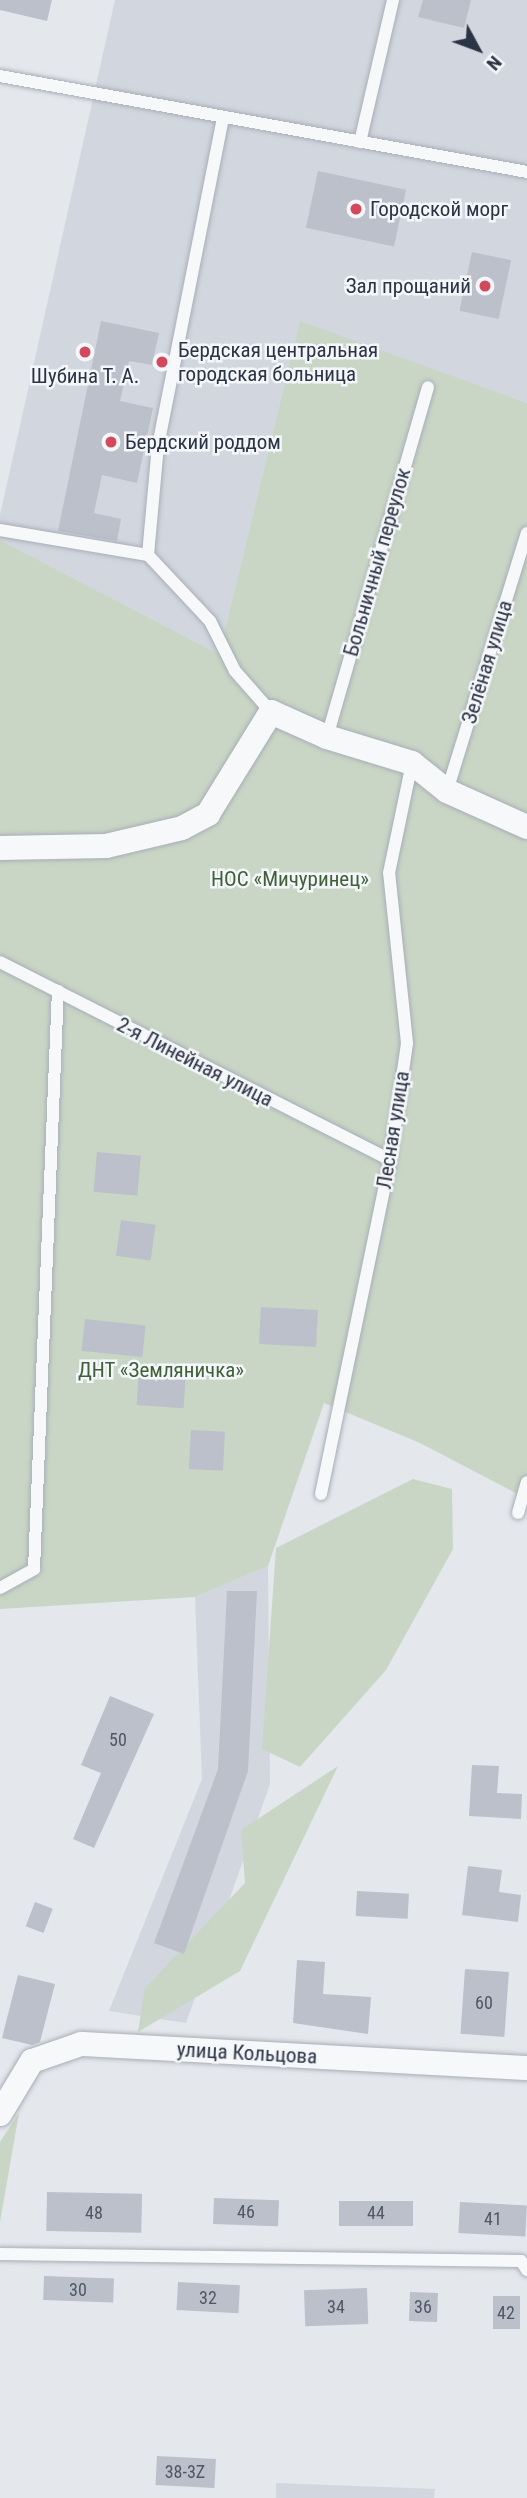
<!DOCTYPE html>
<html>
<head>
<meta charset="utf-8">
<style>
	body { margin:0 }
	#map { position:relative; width:527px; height:2498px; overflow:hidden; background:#e4e7ec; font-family:"Roboto Condensed",sans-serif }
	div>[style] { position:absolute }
	.built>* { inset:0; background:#d2d6de }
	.green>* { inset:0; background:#c9d6c5 }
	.building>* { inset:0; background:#bbc0ca; transform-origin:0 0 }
	.roads { filter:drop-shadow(0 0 2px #a9aeb7) drop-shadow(0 0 2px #a9aeb7) }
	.service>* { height:12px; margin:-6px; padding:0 6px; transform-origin:6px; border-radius:6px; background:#f7f8fa }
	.minor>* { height:24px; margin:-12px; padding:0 12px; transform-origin:12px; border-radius:12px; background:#f7f8fa }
	.dots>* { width:19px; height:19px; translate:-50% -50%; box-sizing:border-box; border:4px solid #f4f6f9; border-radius:50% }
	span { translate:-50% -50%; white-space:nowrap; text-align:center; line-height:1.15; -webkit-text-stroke:5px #f4f6f9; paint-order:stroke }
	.number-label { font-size:18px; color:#4f5766 }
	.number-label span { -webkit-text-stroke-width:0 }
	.poi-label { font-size:21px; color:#2b3445 }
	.left { translate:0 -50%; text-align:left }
	.right { translate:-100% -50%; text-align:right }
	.street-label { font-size:21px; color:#2b3445 }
	.park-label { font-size:21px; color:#3f6138 }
	.north { position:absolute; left:443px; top:14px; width:70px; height:70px; -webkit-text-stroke:5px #f4f6f9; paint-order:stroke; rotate:131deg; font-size:19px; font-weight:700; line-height:28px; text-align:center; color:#2b3445 }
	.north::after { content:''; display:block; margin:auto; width:24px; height:32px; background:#2b3445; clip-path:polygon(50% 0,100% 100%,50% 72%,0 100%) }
</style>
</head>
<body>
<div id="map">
	<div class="built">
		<i style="clip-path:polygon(115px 0,527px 0,527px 403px,300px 322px,219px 654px,0 540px,0 515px)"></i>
		<i style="clip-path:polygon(268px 1566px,270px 1784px,186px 2023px,109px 2011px,202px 1779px,195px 1597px)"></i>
		<i style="clip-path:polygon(276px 2483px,435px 2489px,434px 2498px,276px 2498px)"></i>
	</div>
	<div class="green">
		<i style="clip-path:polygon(300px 321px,527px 403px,527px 1499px,420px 1443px,324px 1403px,268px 1566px,195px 1597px,0 1609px,0 540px,219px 654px)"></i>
		<i style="clip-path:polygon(413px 1479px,452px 1489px,453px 1549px,386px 1670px,300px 1767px,262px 1749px,276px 1548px)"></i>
		<i style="clip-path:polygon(338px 1766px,240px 1971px,138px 2032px,145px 1988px,245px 1883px,241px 1830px)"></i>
		<i style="clip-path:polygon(19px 2113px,0 2222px,0 2142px)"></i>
	</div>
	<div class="building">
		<i style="clip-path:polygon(0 0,52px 0,47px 21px,0 10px)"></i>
		<i style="clip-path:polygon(423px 0,471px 0,464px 28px,418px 17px)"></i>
		<i style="left:318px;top:171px;width:90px;height:58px;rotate:12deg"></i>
		<i style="left:472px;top:252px;width:40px;height:60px;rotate:12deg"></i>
		<i style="clip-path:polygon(101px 321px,159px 333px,152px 365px,129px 361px,120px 401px,153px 408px,137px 483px,102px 475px,94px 513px,121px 519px,117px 541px,58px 531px)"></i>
		<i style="left:97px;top:1152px;width:44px;height:40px;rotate:5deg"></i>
		<i style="left:121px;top:1220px;width:35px;height:36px;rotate:8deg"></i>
		<i style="left:261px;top:1307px;width:57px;height:37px;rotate:3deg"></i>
		<i style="left:85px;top:1319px;width:61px;height:32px;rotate:6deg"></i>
		<i style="left:139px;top:1371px;width:47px;height:34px;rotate:4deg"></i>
		<i style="left:191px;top:1430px;width:34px;height:39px;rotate:3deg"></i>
		<i style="clip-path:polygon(227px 1591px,257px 1591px,248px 1771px,184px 1954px,154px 1943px,218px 1769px)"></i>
		<i style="clip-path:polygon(110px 1696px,154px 1714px,94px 1848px,73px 1839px,101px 1773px,81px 1765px)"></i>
		<i style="clip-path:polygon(472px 1765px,499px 1766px,497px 1793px,522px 1794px,521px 1819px,469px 1816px)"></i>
		<i style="clip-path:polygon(468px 1866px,502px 1870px,499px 1892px,521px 1895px,518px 1922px,462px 1915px)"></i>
		<i style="left:357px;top:1891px;width:52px;height:25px;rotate:3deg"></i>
		<i style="left:35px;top:1902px;width:19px;height:26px;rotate:21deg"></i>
		<i style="clip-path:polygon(297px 1960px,325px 1962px,323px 1994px,371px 1997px,368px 2034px,293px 2023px)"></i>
		<i style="left:465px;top:1969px;width:44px;height:65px;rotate:4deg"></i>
		<i style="clip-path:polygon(18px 1975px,55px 1984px,40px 2042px,32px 2045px,2px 2038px)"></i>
		<i style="left:47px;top:2192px;width:95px;height:39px;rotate:1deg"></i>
		<i style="left:214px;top:2198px;width:65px;height:26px;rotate:2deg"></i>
		<i style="left:339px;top:2201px;width:74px;height:25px"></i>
		<i style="left:460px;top:2202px;width:67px;height:31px;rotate:3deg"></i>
		<i style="left:44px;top:2276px;width:70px;height:24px;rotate:2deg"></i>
		<i style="left:178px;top:2282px;width:62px;height:28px;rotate:3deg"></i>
		<i style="left:367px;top:2288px;width:36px;height:63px;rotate:88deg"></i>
		<i style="left:410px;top:2292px;width:28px;height:29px;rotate:2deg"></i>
		<i style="left:493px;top:2296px;width:27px;height:33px"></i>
		<i style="left:157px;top:2456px;width:59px;height:29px;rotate:3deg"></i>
	</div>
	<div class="roads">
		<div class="service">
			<i style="left:0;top:76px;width:536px;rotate:10.32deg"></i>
			<i style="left:360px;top:142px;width:146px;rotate:-76.9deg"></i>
			<i style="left:0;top:530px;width:150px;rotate:9.6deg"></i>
			<i style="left:148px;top:555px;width:109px;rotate:-84.8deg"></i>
			<i style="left:158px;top:446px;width:335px;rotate:-78.8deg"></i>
			<i style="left:148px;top:555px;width:91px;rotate:46.8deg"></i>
			<i style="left:210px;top:621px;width:56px;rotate:63.4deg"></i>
			<i style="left:235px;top:671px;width:55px;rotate:48.7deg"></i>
			<i style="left:327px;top:737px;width:364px;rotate:-73.9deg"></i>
			<i style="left:447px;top:791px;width:270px;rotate:-72.8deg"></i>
			<i style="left:0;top:962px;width:437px;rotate:26.9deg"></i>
			<i style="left:321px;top:1494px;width:341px;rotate:-78.3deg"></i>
			<i style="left:390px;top:1160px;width:118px;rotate:-81.7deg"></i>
			<i style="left:407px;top:1043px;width:171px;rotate:-96deg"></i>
			<i style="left:389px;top:873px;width:112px;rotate:-78.2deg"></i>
			<i style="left:518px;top:1513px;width:32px;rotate:-74deg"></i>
			<i style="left:0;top:1588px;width:39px;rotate:-29deg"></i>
			<i style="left:34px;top:1569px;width:579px;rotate:-87.63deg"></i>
			<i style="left:0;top:2254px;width:521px;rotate:0.77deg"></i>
			<i style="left:521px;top:2261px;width:11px;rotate:56deg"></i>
		</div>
		<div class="minor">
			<i style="left:0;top:848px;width:106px;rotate:-1.1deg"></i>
			<i style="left:106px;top:846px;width:78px;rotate:-13.3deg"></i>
			<i style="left:182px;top:828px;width:30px;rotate:-28deg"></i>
			<i style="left:208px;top:814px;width:120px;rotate:-58.3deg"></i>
			<i style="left:271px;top:712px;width:61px;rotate:24.1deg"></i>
			<i style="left:327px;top:737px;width:89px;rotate:17deg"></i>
			<i style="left:412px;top:763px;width:45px;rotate:38.7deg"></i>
			<i style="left:447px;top:791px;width:88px;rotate:24.2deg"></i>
			<i style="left:0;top:2114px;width:62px;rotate:-58.9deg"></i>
			<i style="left:32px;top:2061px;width:52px;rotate:-19.1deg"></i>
			<i style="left:81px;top:2044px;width:447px;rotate:3.1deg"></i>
		</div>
	</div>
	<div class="dots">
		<i style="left:356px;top:209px;background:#d1495b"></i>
		<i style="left:485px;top:286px;background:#d1495b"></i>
		<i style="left:85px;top:352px;background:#d1495b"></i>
		<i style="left:162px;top:362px;background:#d1495b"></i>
		<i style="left:111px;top:442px;background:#d1495b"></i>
	</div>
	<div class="number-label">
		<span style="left:118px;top:1740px">50</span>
		<span style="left:484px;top:2003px">60</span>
		<span style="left:246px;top:2212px">46</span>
		<span style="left:94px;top:2213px">48</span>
		<span style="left:376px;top:2213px">44</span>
		<span style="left:493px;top:2219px">41</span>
		<span style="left:78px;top:2290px">30</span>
		<span style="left:208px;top:2298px">32</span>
		<span style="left:336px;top:2307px">34</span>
		<span style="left:423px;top:2307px">36</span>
		<span style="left:506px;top:2313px">42</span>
		<span style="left:185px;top:2472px">38-3Z</span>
	</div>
	<div class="poi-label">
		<span class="left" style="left:370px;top:209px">Городской морг</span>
		<span class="right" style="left:471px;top:286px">Зал прощаний</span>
		<span class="left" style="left:178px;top:362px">Бердская центральная<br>городская больница</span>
		<span style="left:85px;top:376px">Шубина Т. А.</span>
		<span class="left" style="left:125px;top:442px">Бердский роддом</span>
	</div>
	<div class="street-label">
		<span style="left:377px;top:562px;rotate:-74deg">Больничный переулок</span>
		<span style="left:487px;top:662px;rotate:-73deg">Зелёная улица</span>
		<span style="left:195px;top:1062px;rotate:27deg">2-я Линейная улица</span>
		<span style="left:393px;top:1130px;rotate:-81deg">Лесная улица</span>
		<span style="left:247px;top:2053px;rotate:3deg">улица Кольцова</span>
	</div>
	<div class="park-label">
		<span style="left:290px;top:879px">НОС «Мичуринец»</span>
		<span style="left:161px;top:1370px">ДНТ «Земляничка»</span>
	</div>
	<div class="north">N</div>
</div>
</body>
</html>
